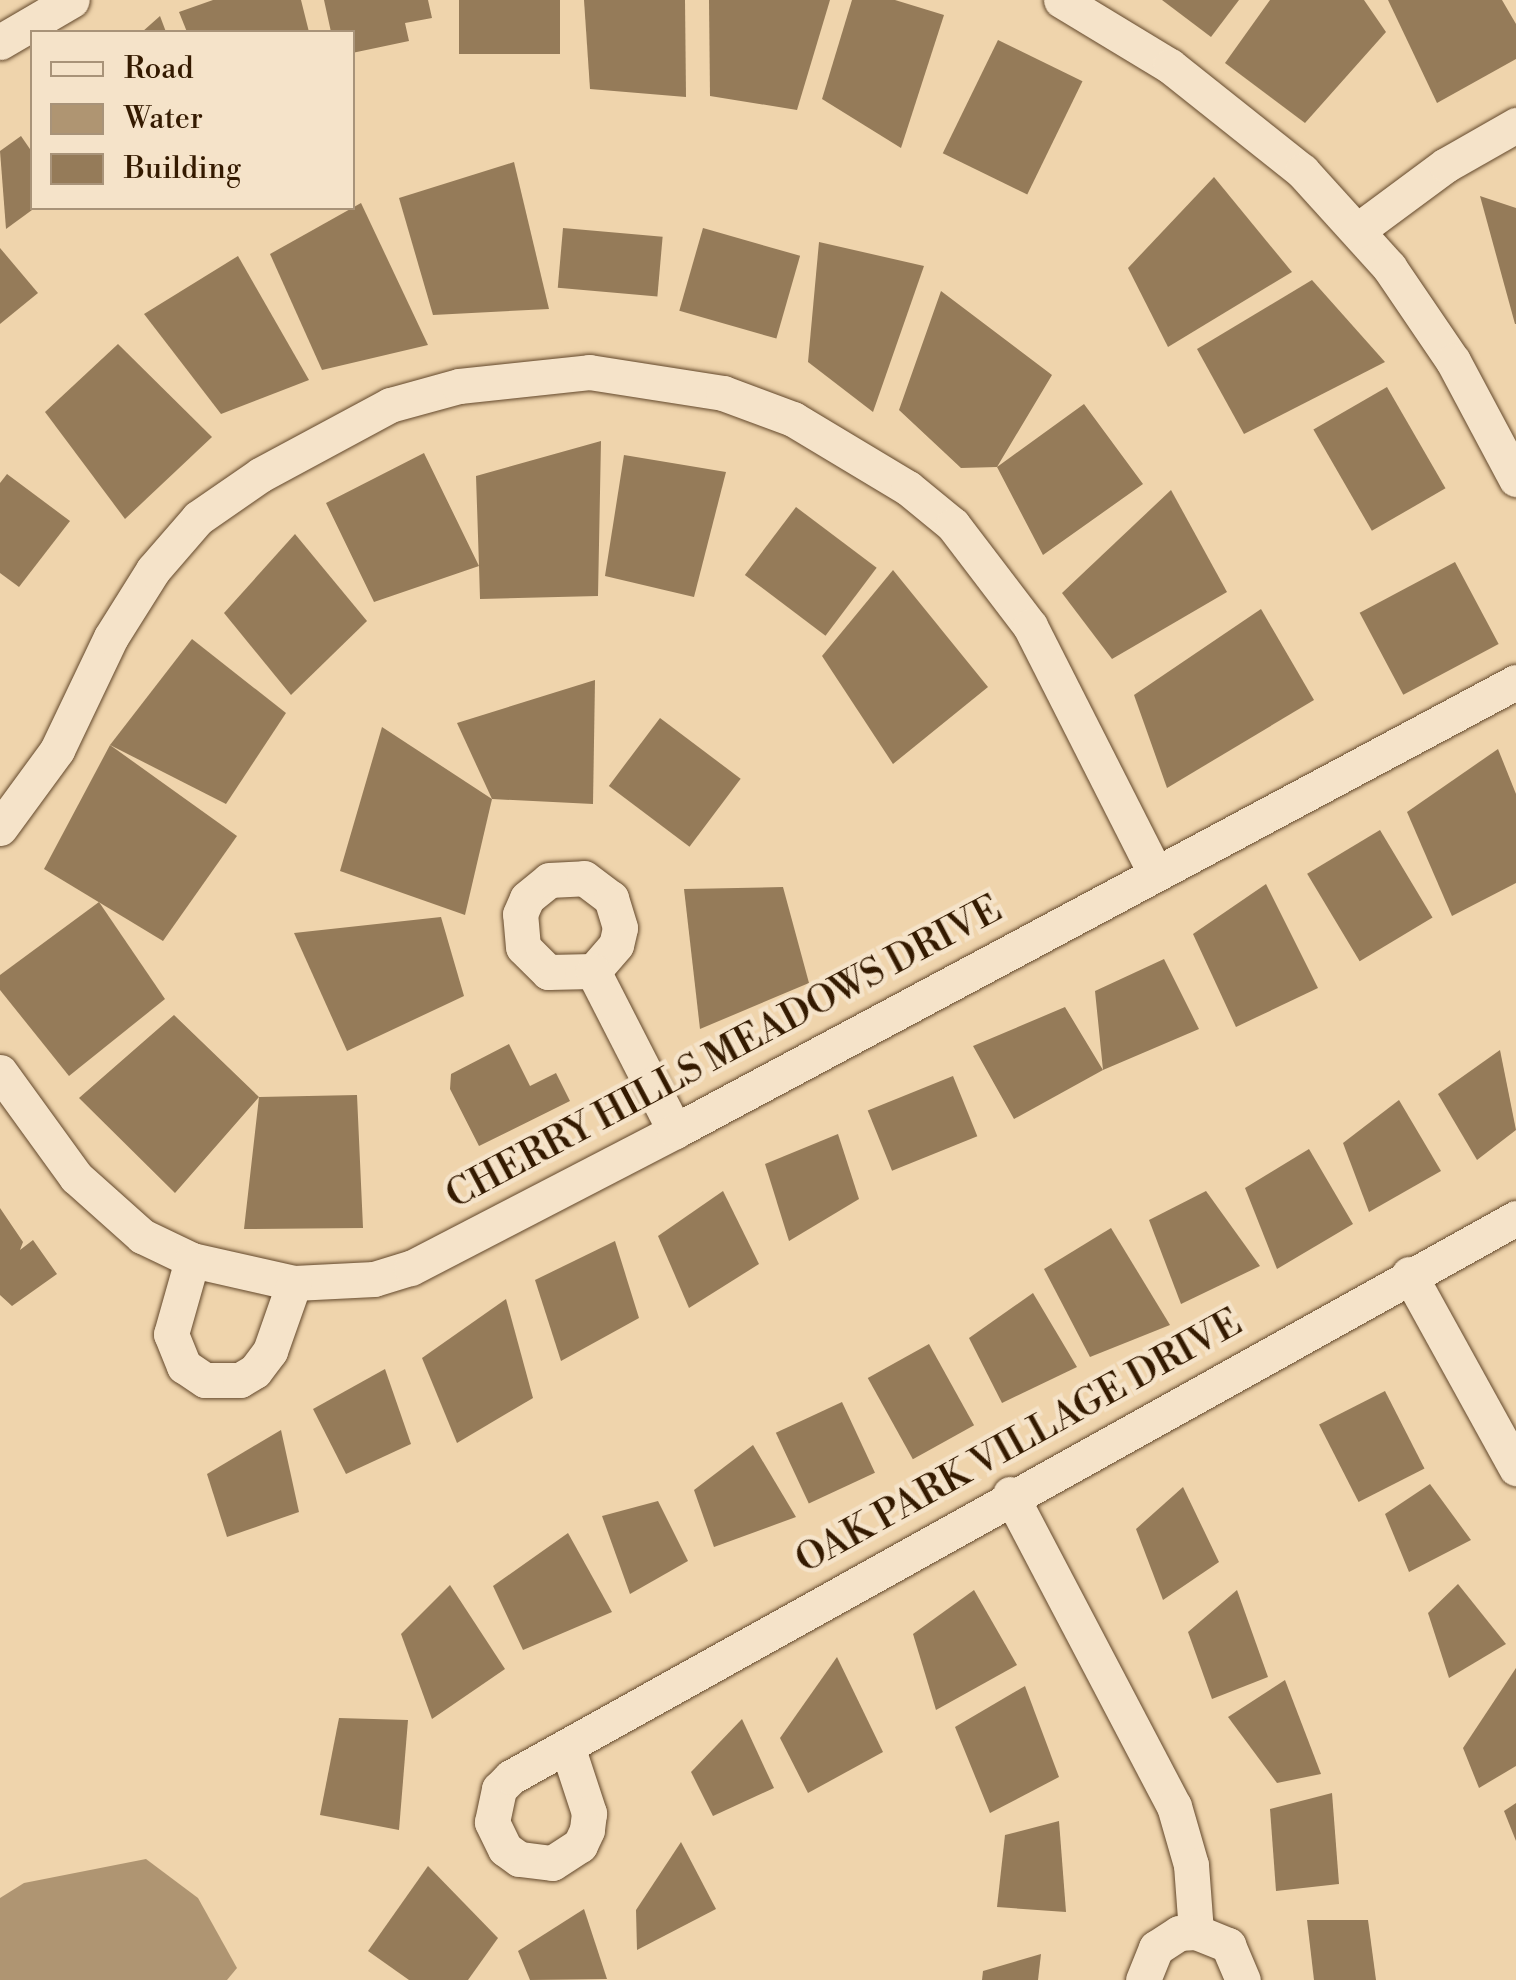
<!DOCTYPE html>
<html>
<head>
<meta charset="utf-8">
<style>
	body { margin:0 }
	#map { position:relative; width:1516px; height:1980px; overflow:hidden; background:#efd4ac; font-family:"Libre Bodoni",serif }
	div>[style] { position:absolute }
	.water>* { inset:0; background:#af9572 }
	.building>* { inset:0; background:#957b59; transform-origin:0 0 }
	.roads { filter:drop-shadow(0 0 2px #63482b) drop-shadow(0 0 2px #63482b) }
	.minor>* { height:35px; margin:-17.5px; padding:0 17.5px; transform-origin:17.5px; border-radius:17.5px; background:#f5e3c9 }
	span { translate:-50% -50%; white-space:nowrap; text-align:center; line-height:1.15; -webkit-text-stroke:9px #f5e3c9; paint-order:stroke }
	.street-label { font-size:38px; color:#341a00 }
	.legend { position:absolute; left:30px; top:30px; width:325px; height:180px; box-sizing:border-box; background:#f5e3c9; border:2px solid #a89379; margin:0; padding:12px 18px; list-style:none; font-size:30px; color:#341a00 }
	.legend li { display:flex; align-items:center; gap:20px; height:50px }
	.legend b { width:50px; border:2px solid #a89379 }
</style>
</head>
<body>
<div id="map">
	<div class="water">
		<i style="clip-path:polygon(146px 1859px,198px 1898px,237px 1968px,227px 1980px,0 1980px,0 1898px,24px 1883px)"></i>
	</div>
	<div class="building">
		<i style="clip-path:polygon(213px 0,301px 0,309px 32px,187px 32px,179px 12px)"></i>
		<i style="clip-path:polygon(324px 0,428px 0,432px 18px,405px 23px,409px 41px,352px 53px,352px 32px,331px 32px)"></i>
		<i style="left:459px;top:0;width:101px;height:54px"></i>
		<i style="clip-path:polygon(584px 0,685px 0,686px 97px,590px 89px)"></i>
		<i style="clip-path:polygon(709px 0,830px 0,797px 110px,710px 96px)"></i>
		<i style="clip-path:polygon(852px 0,895px 0,944px 15px,901px 148px,822px 99px)"></i>
		<i style="clip-path:polygon(1162px 0,1239px 0,1211px 37px)"></i>
		<i style="clip-path:polygon(1270px 0,1364px 0,1386px 32px,1305px 123px,1225px 63px)"></i>
		<i style="clip-path:polygon(1388px 0,1502px 0,1516px 24px,1516px 59px,1437px 103px)"></i>
		<i style="clip-path:polygon(160px 16px,166px 32px,142px 32px)"></i>
		<i style="left:998px;top:40px;width:94px;height:126px;rotate:26deg"></i>
		<i style="clip-path:polygon(21px 136px,32px 152px,32px 210px,6px 229px,0 151px)"></i>
		<i style="clip-path:polygon(514px 162px,549px 309px,433px 315px,399px 198px)"></i>
		<i style="clip-path:polygon(1214px 177px,1292px 272px,1168px 347px,1128px 268px)"></i>
		<i style="clip-path:polygon(1480px 196px,1516px 208px,1516px 324px,1515px 324px)"></i>
		<i style="clip-path:polygon(361px 203px,428px 345px,322px 370px,270px 254px)"></i>
		<i style="left:563px;top:228px;width:100px;height:60px;rotate:5deg"></i>
		<i style="left:703px;top:228px;width:101px;height:86px;rotate:16deg"></i>
		<i style="clip-path:polygon(819px 242px,924px 266px,873px 412px,808px 362px)"></i>
		<i style="clip-path:polygon(0 248px,38px 293px,0 324px)"></i>
		<i style="clip-path:polygon(238px 256px,309px 380px,221px 414px,144px 314px)"></i>
		<i style="clip-path:polygon(1312px 280px,1385px 362px,1244px 434px,1197px 349px)"></i>
		<i style="clip-path:polygon(941px 291px,1052px 375px,997px 467px,1084px 404px,1143px 484px,1043px 555px,997px 467px,961px 468px,899px 410px)"></i>
		<i style="clip-path:polygon(118px 344px,212px 437px,125px 519px,45px 412px)"></i>
		<i style="left:1387px;top:387px;width:117px;height:85px;rotate:60deg"></i>
		<i style="clip-path:polygon(601px 441px,598px 596px,480px 599px,479px 566px,374px 602px,326px 503px,424px 453px,479px 566px,476px 476px)"></i>
		<i style="clip-path:polygon(624px 455px,726px 472px,694px 597px,605px 576px)"></i>
		<i style="clip-path:polygon(7px 474px,70px 521px,19px 587px,0 573px,0 483px)"></i>
		<i style="clip-path:polygon(1171px 490px,1227px 592px,1112px 659px,1062px 593px)"></i>
		<i style="left:796px;top:507px;width:101px;height:85px;rotate:37deg"></i>
		<i style="clip-path:polygon(295px 534px,367px 621px,291px 695px,224px 613px)"></i>
		<i style="left:1455px;top:562px;width:93px;height:108px;rotate:62deg"></i>
		<i style="clip-path:polygon(893px 570px,988px 687px,893px 764px,822px 656px)"></i>
		<i style="clip-path:polygon(1261px 609px,1314px 700px,1167px 788px,1134px 695px)"></i>
		<i style="clip-path:polygon(192px 639px,286px 713px,226px 804px,110px 745px)"></i>
		<i style="clip-path:polygon(595px 680px,593px 804px,492px 799px,457px 723px)"></i>
		<i style="left:660px;top:718px;width:101px;height:85px;rotate:37deg"></i>
		<i style="clip-path:polygon(382px 727px,492px 799px,465px 915px,340px 871px)"></i>
		<i style="clip-path:polygon(110px 745px,237px 836px,163px 941px,44px 869px)"></i>
		<i style="clip-path:polygon(1498px 749px,1516px 794px,1516px 883px,1452px 916px,1407px 812px)"></i>
		<i style="left:1380px;top:830px;width:102px;height:85px;rotate:59deg"></i>
		<i style="clip-path:polygon(1266px 884px,1318px 988px,1236px 1027px,1193px 934px)"></i>
		<i style="clip-path:polygon(783px 887px,809px 983px,700px 1029px,684px 889px)"></i>
		<i style="clip-path:polygon(99px 902px,165px 999px,69px 1076px,0 990px,0 975px)"></i>
		<i style="clip-path:polygon(441px 917px,464px 996px,347px 1051px,294px 933px)"></i>
		<i style="clip-path:polygon(1164px 959px,1199px 1029px,1103px 1070px,1014px 1119px,973px 1046px,1065px 1007px,1103px 1070px,1095px 991px)"></i>
		<i style="clip-path:polygon(174px 1015px,259px 1097px,357px 1095px,363px 1228px,244px 1229px,259px 1097px,175px 1193px,79px 1098px)"></i>
		<i style="clip-path:polygon(509px 1044px,530px 1086px,556px 1073px,570px 1101px,479px 1146px,450px 1089px,451px 1074px)"></i>
		<i style="clip-path:polygon(1500px 1050px,1516px 1130px,1477px 1160px,1438px 1094px)"></i>
		<i style="left:953px;top:1076px;width:65px;height:92px;rotate:68deg"></i>
		<i style="clip-path:polygon(1399px 1100px,1441px 1171px,1369px 1212px,1343px 1143px)"></i>
		<i style="clip-path:polygon(838px 1134px,859px 1199px,789px 1241px,765px 1164px)"></i>
		<i style="clip-path:polygon(1309px 1149px,1353px 1224px,1277px 1269px,1245px 1188px)"></i>
		<i style="clip-path:polygon(723px 1191px,759px 1264px,689px 1308px,658px 1236px)"></i>
		<i style="clip-path:polygon(1206px 1191px,1260px 1266px,1181px 1304px,1149px 1220px)"></i>
		<i style="clip-path:polygon(0 1208px,23px 1242px,20px 1250px,33px 1240px,57px 1274px,12px 1306px,0 1295px)"></i>
		<i style="clip-path:polygon(1111px 1228px,1170px 1325px,1090px 1357px,1044px 1269px)"></i>
		<i style="clip-path:polygon(615px 1241px,639px 1318px,561px 1361px,535px 1280px)"></i>
		<i style="clip-path:polygon(1033px 1293px,1077px 1367px,1002px 1403px,969px 1338px)"></i>
		<i style="clip-path:polygon(506px 1299px,533px 1398px,457px 1443px,422px 1358px)"></i>
		<i style="left:929px;top:1344px;width:93px;height:70px;rotate:61deg"></i>
		<i style="clip-path:polygon(385px 1369px,411px 1444px,346px 1474px,313px 1409px)"></i>
		<i style="left:1385px;top:1391px;width:87px;height:74px;rotate:63deg"></i>
		<i style="left:842px;top:1402px;width:78px;height:73px;rotate:65deg"></i>
		<i style="clip-path:polygon(281px 1430px,299px 1512px,227px 1537px,207px 1474px)"></i>
		<i style="clip-path:polygon(753px 1445px,796px 1517px,714px 1547px,694px 1490px)"></i>
		<i style="clip-path:polygon(1430px 1484px,1471px 1540px,1409px 1572px,1385px 1514px)"></i>
		<i style="clip-path:polygon(1183px 1487px,1219px 1562px,1163px 1600px,1136px 1529px)"></i>
		<i style="clip-path:polygon(658px 1501px,688px 1561px,630px 1594px,602px 1516px)"></i>
		<i style="clip-path:polygon(568px 1533px,612px 1612px,523px 1650px,493px 1586px)"></i>
		<i style="clip-path:polygon(1458px 1584px,1506px 1644px,1449px 1678px,1428px 1613px)"></i>
		<i style="clip-path:polygon(450px 1585px,505px 1669px,432px 1719px,401px 1634px)"></i>
		<i style="clip-path:polygon(974px 1590px,1017px 1665px,936px 1710px,913px 1634px)"></i>
		<i style="clip-path:polygon(1237px 1590px,1268px 1677px,1212px 1699px,1188px 1632px)"></i>
		<i style="clip-path:polygon(837px 1657px,883px 1752px,808px 1793px,780px 1738px)"></i>
		<i style="clip-path:polygon(1516px 1668px,1516px 1766px,1479px 1788px,1463px 1748px)"></i>
		<i style="clip-path:polygon(1285px 1680px,1321px 1774px,1277px 1783px,1228px 1717px)"></i>
		<i style="clip-path:polygon(1025px 1686px,1059px 1777px,990px 1813px,955px 1727px)"></i>
		<i style="clip-path:polygon(339px 1718px,408px 1720px,399px 1830px,320px 1815px)"></i>
		<i style="clip-path:polygon(742px 1719px,774px 1788px,713px 1816px,691px 1772px)"></i>
		<i style="clip-path:polygon(1332px 1793px,1339px 1884px,1276px 1891px,1270px 1809px)"></i>
		<i style="clip-path:polygon(1516px 1803px,1516px 1841px,1504px 1811px)"></i>
		<i style="clip-path:polygon(1059px 1821px,1066px 1912px,997px 1907px,1005px 1835px)"></i>
		<i style="clip-path:polygon(681px 1842px,716px 1909px,637px 1950px,636px 1910px)"></i>
		<i style="clip-path:polygon(428px 1866px,498px 1938px,468px 1980px,409px 1980px,368px 1951px)"></i>
		<i style="clip-path:polygon(584px 1909px,607px 1979px,530px 1980px,518px 1951px)"></i>
		<i style="clip-path:polygon(1307px 1920px,1368px 1920px,1376px 1980px,1314px 1980px)"></i>
		<i style="clip-path:polygon(1041px 1954px,1038px 1980px,982px 1980px,983px 1971px)"></i>
	</div>
	<div class="roads">
		<div class="minor">
			<i style="left:1061px;top:0;width:127px;rotate:31.2deg"></i>
			<i style="left:1170px;top:66px;width:169px;rotate:38.5deg"></i>
			<i style="left:1302px;top:171px;width:130px;rotate:47.8deg"></i>
			<i style="left:1389px;top:267px;width:114px;rotate:55.8deg"></i>
			<i style="left:1453px;top:361px;width:134px;rotate:61.9deg"></i>
			<i style="left:0;top:42px;width:83px;rotate:-30.3deg"></i>
			<i style="left:1358px;top:230px;width:109px;rotate:-36.5deg"></i>
			<i style="left:1446px;top:165px;width:81px;rotate:-29.7deg"></i>
			<i style="left:0;top:828px;width:97px;rotate:-53.8deg"></i>
			<i style="left:57px;top:750px;width:125px;rotate:-64.5deg"></i>
			<i style="left:111px;top:637px;width:79px;rotate:-57.9deg"></i>
			<i style="left:153px;top:570px;width:69px;rotate:-49.1deg"></i>
			<i style="left:198px;top:518px;width:75px;rotate:-34.7deg"></i>
			<i style="left:260px;top:475px;width:148px;rotate:-28.3deg"></i>
			<i style="left:390px;top:405px;width:72px;rotate:-15.4deg"></i>
			<i style="left:459px;top:386px;width:131px;rotate:-6.1deg"></i>
			<i style="left:589px;top:372px;width:136px;rotate:8.9deg"></i>
			<i style="left:723px;top:393px;width:75px;rotate:20.4deg"></i>
			<i style="left:793px;top:419px;width:134px;rotate:31deg"></i>
			<i style="left:908px;top:488px;width:58px;rotate:39.4deg"></i>
			<i style="left:953px;top:525px;width:127px;rotate:52.7deg"></i>
			<i style="left:1030px;top:626px;width:274px;rotate:63.1deg"></i>
			<i style="left:593px;top:971px;width:45px;rotate:178.7deg"></i>
			<i style="left:548px;top:972px;width:35px;rotate:-135deg"></i>
			<i style="left:523px;top:947px;width:33px;rotate:-95deg"></i>
			<i style="left:520px;top:914px;width:17px;rotate:-66deg"></i>
			<i style="left:527px;top:898px;width:28px;rotate:-39deg"></i>
			<i style="left:549px;top:880px;width:35px;rotate:-3deg"></i>
			<i style="left:584px;top:878px;width:34px;rotate:37deg"></i>
			<i style="left:611px;top:898px;width:31px;rotate:73deg"></i>
			<i style="left:620px;top:928px;width:17px;rotate:103deg"></i>
			<i style="left:616px;top:945px;width:35px;rotate:131deg"></i>
			<i style="left:593px;top:971px;width:180px;rotate:62.9deg"></i>
			<i style="left:0;top:1072px;width:130px;rotate:54.1deg"></i>
			<i style="left:76px;top:1177px;width:89px;rotate:41.8deg"></i>
			<i style="left:142px;top:1236px;width:55px;rotate:25.6deg"></i>
			<i style="left:192px;top:1260px;width:105px;rotate:12.7deg"></i>
			<i style="left:294px;top:1283px;width:80px;rotate:-2.9deg"></i>
			<i style="left:374px;top:1279px;width:39px;rotate:-17deg"></i>
			<i style="left:411px;top:1268px;width:297px;rotate:-27.4deg"></i>
			<i style="left:675px;top:1131px;width:953px;rotate:-28.1deg"></i>
			<i style="left:192px;top:1260px;width:77px;rotate:105.8deg"></i>
			<i style="left:171px;top:1334px;width:35px;rotate:68deg"></i>
			<i style="left:184px;top:1366px;width:25px;rotate:34deg"></i>
			<i style="left:205px;top:1380px;width:35px"></i>
			<i style="left:240px;top:1380px;width:17px;rotate:-31deg"></i>
			<i style="left:255px;top:1371px;width:25px;rotate:-53deg"></i>
			<i style="left:270px;top:1351px;width:72px;rotate:-70.6deg"></i>
			<i style="left:1409px;top:1274px;width:222px;rotate:61.1deg"></i>
			<i style="left:1010px;top:1494px;width:352px;rotate:62.3deg"></i>
			<i style="left:1174px;top:1806px;width:61px;rotate:73.9deg"></i>
			<i style="left:1191px;top:1865px;width:67px;rotate:85.7deg"></i>
			<i style="left:567px;top:1746px;width:71px;rotate:71.8deg"></i>
			<i style="left:589px;top:1813px;width:17px;rotate:97deg"></i>
			<i style="left:587px;top:1830px;width:17px;rotate:115deg"></i>
			<i style="left:580px;top:1845px;width:33px;rotate:147deg"></i>
			<i style="left:552px;top:1863px;width:33px;rotate:-173deg"></i>
			<i style="left:519px;top:1859px;width:17px;rotate:-144deg"></i>
			<i style="left:505px;top:1849px;width:30px;rotate:-116deg"></i>
			<i style="left:492px;top:1822px;width:34px;rotate:-78deg"></i>
			<i style="left:499px;top:1789px;width:17px;rotate:-45deg"></i>
			<i style="left:511px;top:1777px;width:1150px;rotate:-29.08deg"></i>
			<i style="left:1143px;top:1980px;width:35px;rotate:-68deg"></i>
			<i style="left:1156px;top:1948px;width:27px;rotate:-33deg"></i>
			<i style="left:1179px;top:1933px;width:17px;rotate:-3deg"></i>
			<i style="left:1196px;top:1932px;width:35px;rotate:22deg"></i>
			<i style="left:1228px;top:1945px;width:38px;rotate:67deg"></i>
		</div>
	</div>
	<div class="street-label">
		<span style="left:724px;top:1053px;rotate:-28deg">CHERRY HILLS MEADOWS DRIVE</span>
		<span style="left:1019px;top:1442px;rotate:-29deg">OAK PARK VILLAGE DRIVE</span>
	</div>
	<ul class="legend">
	<li><b style="height:12px;background:#f5e3c9"></b>Road</li>
	<li><b style="height:28px;background:#af9572"></b>Water</li>
	<li><b style="height:28px;background:#957b59"></b>Building</li>
	</ul>
</div>
</body>
</html>
